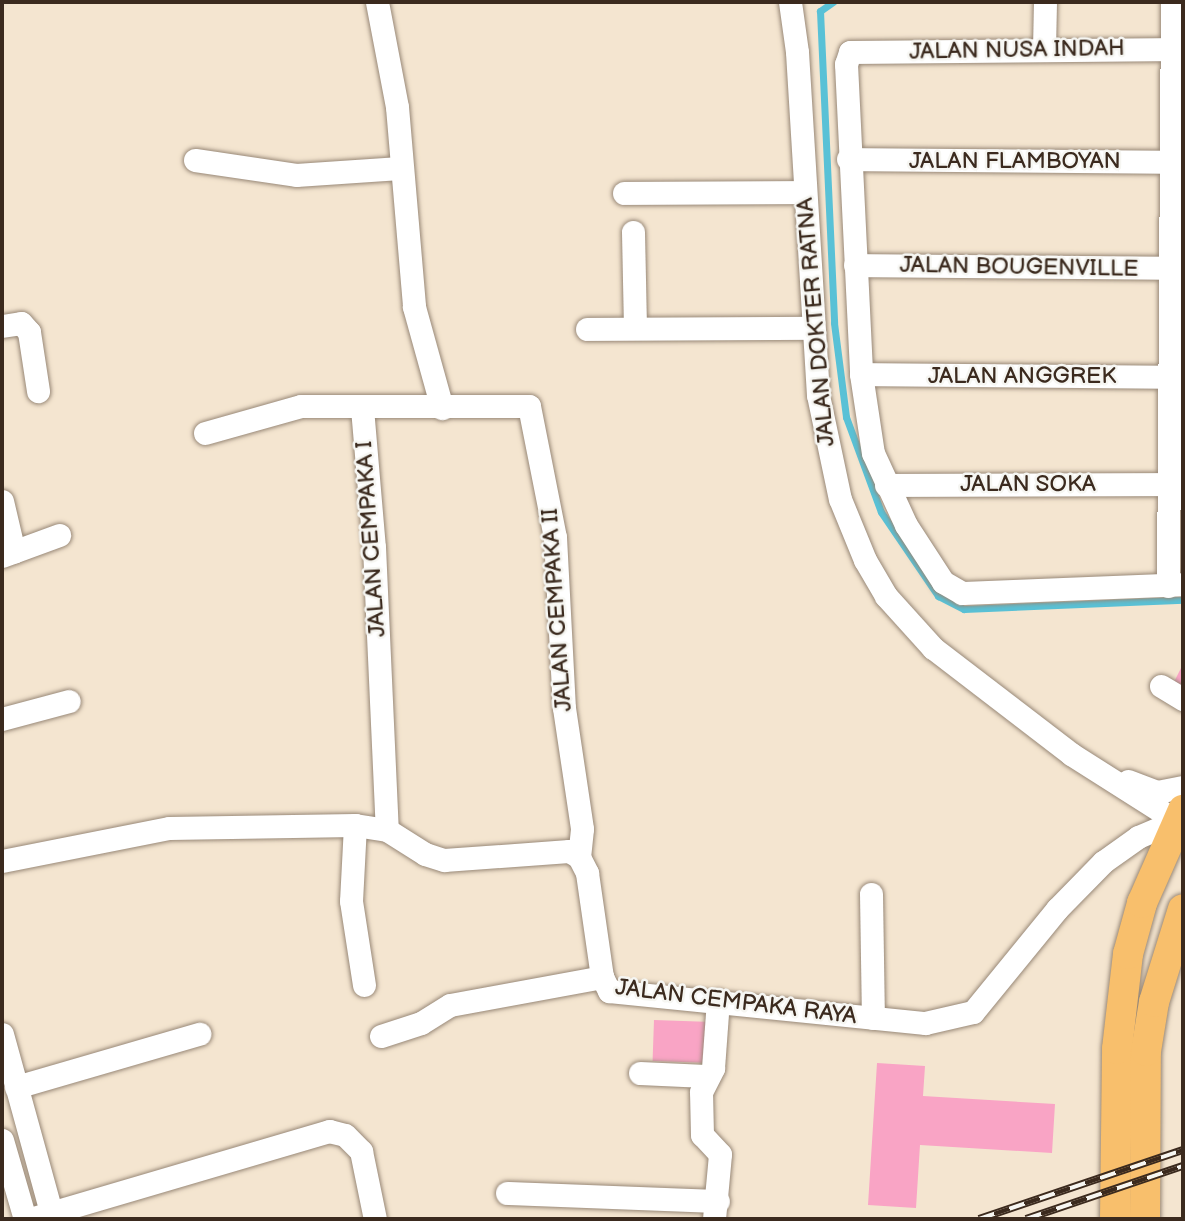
<!DOCTYPE html>
<html>
<head>
<meta charset="utf-8">
<style>
	body { margin:0 }
	#map { position:relative; width:1185px; height:1221px; overflow:hidden; background:#f4e5d0; font-family:"Balsamiq Sans",sans-serif }
	div>[style] { position:absolute }
	.stream>* { height:7px; margin:-3.5px; padding:0 3.5px; transform-origin:3.5px; border-radius:3.5px; background:#59c1d6 }
	.building>* { inset:0; background:#f9a4c5; transform-origin:0 0 }
	.roads { filter:drop-shadow(0 0 2px #988877) drop-shadow(0 0 2px #988877) }
	.minor>* { height:23px; margin:-11.5px; padding:0 11.5px; transform-origin:11.5px; border-radius:11.5px; background:#fff }
	.major>* { height:30px; margin:-15px; padding:0 15px; transform-origin:15px; border-radius:15px; background:#f8bf6c }
	.rail>* { height:8px; margin-top:-4px; transform-origin:0; background:repeating-linear-gradient(90deg,#f6f6f2 0 16px,#3b2a1e 0 32px); box-sizing:border-box; border-block:2px solid #3b2a1e }
	span { translate:-50% -50%; white-space:nowrap; text-align:center; line-height:1.15; -webkit-text-stroke:5px #f6f6f2; paint-order:stroke }
	.street-label { font-size:23px; color:#3b2a1e }
	.frame { position:absolute; inset:0; border:4px solid #3b2a1e; pointer-events:none }
</style>
</head>
<body>
<div id="map">
	<div class="stream">
		<i style="left:833px;top:2px;width:16px;rotate:145deg"></i>
		<i style="left:820px;top:11px;width:312px;rotate:87.4deg"></i>
		<i style="left:834px;top:323px;width:95px;rotate:82.7deg"></i>
		<i style="left:846px;top:417px;width:101px;rotate:69.8deg"></i>
		<i style="left:881px;top:512px;width:102px;rotate:55.8deg"></i>
		<i style="left:938px;top:596px;width:29px;rotate:27deg"></i>
		<i style="left:964px;top:609px;width:219px;rotate:-2.4deg"></i>
	</div>
	<div class="building">
		<i style="clip-path:polygon(1183px 664px,1183px 694px,1171px 688px)"></i>
		<i style="left:654px;top:1020px;width:58px;height:41px;rotate:2deg"></i>
		<i style="clip-path:polygon(877px 1063px,925px 1066px,923px 1096px,1055px 1104px,1052px 1153px,920px 1145px,916px 1208px,868px 1205px)"></i>
	</div>
	<div class="roads">
		<div class="minor">
			<i style="left:377px;top:2px;width:107px;rotate:79.2deg"></i>
			<i style="left:397px;top:107px;width:201px;rotate:85.1deg"></i>
			<i style="left:414px;top:307px;width:105px;rotate:74.5deg"></i>
			<i style="left:790px;top:2px;width:50px;rotate:82deg"></i>
			<i style="left:797px;top:52px;width:344px;rotate:86.5deg"></i>
			<i style="left:818px;top:395px;width:106px;rotate:78.1deg"></i>
			<i style="left:840px;top:499px;width:66px;rotate:67.7deg"></i>
			<i style="left:865px;top:560px;width:42px;rotate:59.7deg"></i>
			<i style="left:886px;top:596px;width:70px;rotate:47.9deg"></i>
			<i style="left:933px;top:648px;width:174px;rotate:37.5deg"></i>
			<i style="left:1071px;top:754px;width:133px;rotate:32.4deg"></i>
			<i style="left:1044px;top:49px;width:47px;rotate:-88.8deg"></i>
			<i style="left:1183px;top:49px;width:333px;rotate:179.5deg"></i>
			<i style="left:850px;top:52px;width:13px;rotate:108deg"></i>
			<i style="left:846px;top:64px;width:310px;rotate:87.2deg"></i>
			<i style="left:861px;top:374px;width:80px;rotate:81.4deg"></i>
			<i style="left:873px;top:453px;width:79px;rotate:65.4deg"></i>
			<i style="left:906px;top:525px;width:68px;rotate:57deg"></i>
			<i style="left:943px;top:582px;width:22px;rotate:30deg"></i>
			<i style="left:962px;top:593px;width:221px;rotate:-2.3deg"></i>
			<i style="left:848px;top:159px;width:335px;rotate:0.5deg"></i>
			<i style="left:195px;top:160px;width:102px;rotate:8.4deg"></i>
			<i style="left:296px;top:175px;width:104px;rotate:-3.9deg"></i>
			<i style="left:624px;top:193px;width:180px;rotate:-0.3deg"></i>
			<i style="left:633px;top:232px;width:96px;rotate:88.8deg"></i>
			<i style="left:855px;top:265px;width:328px;rotate:0.5deg"></i>
			<i style="left:2px;top:326px;width:19px;rotate:-9deg"></i>
			<i style="left:21px;top:323px;width:12px;rotate:48deg"></i>
			<i style="left:29px;top:332px;width:60px;rotate:81.3deg"></i>
			<i style="left:587px;top:329px;width:226px;rotate:-0.3deg"></i>
			<i style="left:861px;top:374px;width:322px;rotate:0.5deg"></i>
			<i style="left:362px;top:408px;width:140px;rotate:85.1deg"></i>
			<i style="left:374px;top:547px;width:283px;rotate:87.4deg"></i>
			<i style="left:205px;top:433px;width:100px;rotate:-15.7deg"></i>
			<i style="left:301px;top:406px;width:228px"></i>
			<i style="left:529px;top:406px;width:134px;rotate:78.8deg"></i>
			<i style="left:555px;top:537px;width:171px;rotate:87deg"></i>
			<i style="left:564px;top:708px;width:122px;rotate:81.5deg"></i>
			<i style="left:582px;top:829px;width:28px;rotate:96deg"></i>
			<i style="left:886px;top:485px;width:297px;rotate:-0.2deg"></i>
			<i style="left:2px;top:501px;width:52px;rotate:76.8deg"></i>
			<i style="left:2px;top:556px;width:61px;rotate:-20.2deg"></i>
			<i style="left:1168px;top:586px;width:584px;rotate:-89.61deg"></i>
			<i style="left:1161px;top:686px;width:26px;rotate:31deg"></i>
			<i style="left:2px;top:719px;width:69px;rotate:-15deg"></i>
			<i style="left:1128px;top:781px;width:31px;rotate:21deg"></i>
			<i style="left:1157px;top:792px;width:26px;rotate:-11deg"></i>
			<i style="left:355px;top:825px;width:76px;rotate:93deg"></i>
			<i style="left:351px;top:901px;width:85px;rotate:81.2deg"></i>
			<i style="left:2px;top:861px;width:170px;rotate:-11.2deg"></i>
			<i style="left:169px;top:828px;width:186px;rotate:-0.9deg"></i>
			<i style="left:355px;top:825px;width:32px;rotate:9deg"></i>
			<i style="left:387px;top:830px;width:45px;rotate:32.3deg"></i>
			<i style="left:425px;top:854px;width:20px;rotate:18deg"></i>
			<i style="left:444px;top:860px;width:125px;rotate:-4.1deg"></i>
			<i style="left:569px;top:851px;width:12px;rotate:31deg"></i>
			<i style="left:579px;top:857px;width:18px;rotate:63deg"></i>
			<i style="left:587px;top:873px;width:105px;rotate:81.8deg"></i>
			<i style="left:602px;top:977px;width:16px;rotate:63deg"></i>
			<i style="left:609px;top:991px;width:318px;rotate:5.8deg"></i>
			<i style="left:925px;top:1023px;width:49px;rotate:-12.9deg"></i>
			<i style="left:973px;top:1012px;width:133px;rotate:-50.8deg"></i>
			<i style="left:1057px;top:909px;width:66px;rotate:-45.6deg"></i>
			<i style="left:1103px;top:862px;width:43px;rotate:-35.5deg"></i>
			<i style="left:1138px;top:837px;width:39px;rotate:-23deg"></i>
			<i style="left:871px;top:894px;width:124px;rotate:89.1deg"></i>
			<i style="left:2px;top:1034px;width:192px;rotate:74.6deg"></i>
			<i style="left:381px;top:1036px;width:42px;rotate:-18deg"></i>
			<i style="left:421px;top:1023px;width:34px;rotate:-32deg"></i>
			<i style="left:450px;top:1005px;width:155px;rotate:-10.4deg"></i>
			<i style="left:640px;top:1073px;width:65px;rotate:2.6deg"></i>
			<i style="left:16px;top:1087px;width:191px;rotate:-16.2deg"></i>
			<i style="left:2px;top:1140px;width:82px;rotate:73.8deg"></i>
			<i style="left:507px;top:1193px;width:211px;rotate:2.2deg"></i>
			<i style="left:30px;top:1219px;width:312px;rotate:-16.4deg"></i>
			<i style="left:329px;top:1131px;width:16px;rotate:14deg"></i>
			<i style="left:345px;top:1135px;width:23px;rotate:45deg"></i>
			<i style="left:361px;top:1151px;width:69px;rotate:78.4deg"></i>
			<i style="left:714px;top:1219px;width:65px;rotate:-84.7deg"></i>
			<i style="left:720px;top:1154px;width:26px;rotate:-133deg"></i>
			<i style="left:702px;top:1135px;width:43px;rotate:-91.3deg"></i>
			<i style="left:701px;top:1092px;width:27px;rotate:-63deg"></i>
			<i style="left:713px;top:1068px;width:68px;rotate:-85.8deg"></i>
		</div>
		<div class="major">
			<i style="left:1115px;top:1219px;width:170px;rotate:-89.3deg"></i>
			<i style="left:1117px;top:1049px;width:96px;rotate:-83.4deg"></i>
			<i style="left:1128px;top:954px;width:53px;rotate:-74.6deg"></i>
			<i style="left:1142px;top:903px;width:102px;rotate:-66.2deg"></i>
			<i style="left:1145px;top:1219px;width:168px;rotate:-89.7deg"></i>
			<i style="left:1146px;top:1051px;width:50px;rotate:-80.7deg"></i>
			<i style="left:1154px;top:1002px;width:97px;rotate:-72.7deg"></i>
		</div>
	</div>
	<div class="rail">
		<i style="left:979px;top:1219px;width:215px;rotate:-18.7deg"></i>
		<i style="left:1026px;top:1219px;width:166px;rotate:-18.7deg"></i>
	</div>
	<div class="street-label">
		<span style="left:1017px;top:50px;rotate:-1deg">JALAN NUSA INDAH</span>
		<span style="left:1015px;top:161px">JALAN FLAMBOYAN</span>
		<span style="left:1019px;top:267px;rotate:1deg">JALAN BOUGENVILLE</span>
		<span style="left:816px;top:322px;rotate:-95deg">JALAN DOKTER RATNA</span>
		<span style="left:1022px;top:376px">JALAN ANGGREK</span>
		<span style="left:1028px;top:484px">JALAN SOKA</span>
		<span style="left:371px;top:539px;rotate:-94deg">JALAN CEMPAKA I</span>
		<span style="left:557px;top:610px;rotate:-94deg">JALAN CEMPAKA II</span>
		<span style="left:736px;top:1002px;rotate:7deg">JALAN CEMPAKA RAYA</span>
	</div>
	<div class="frame"></div>
</div>
</body>
</html>
